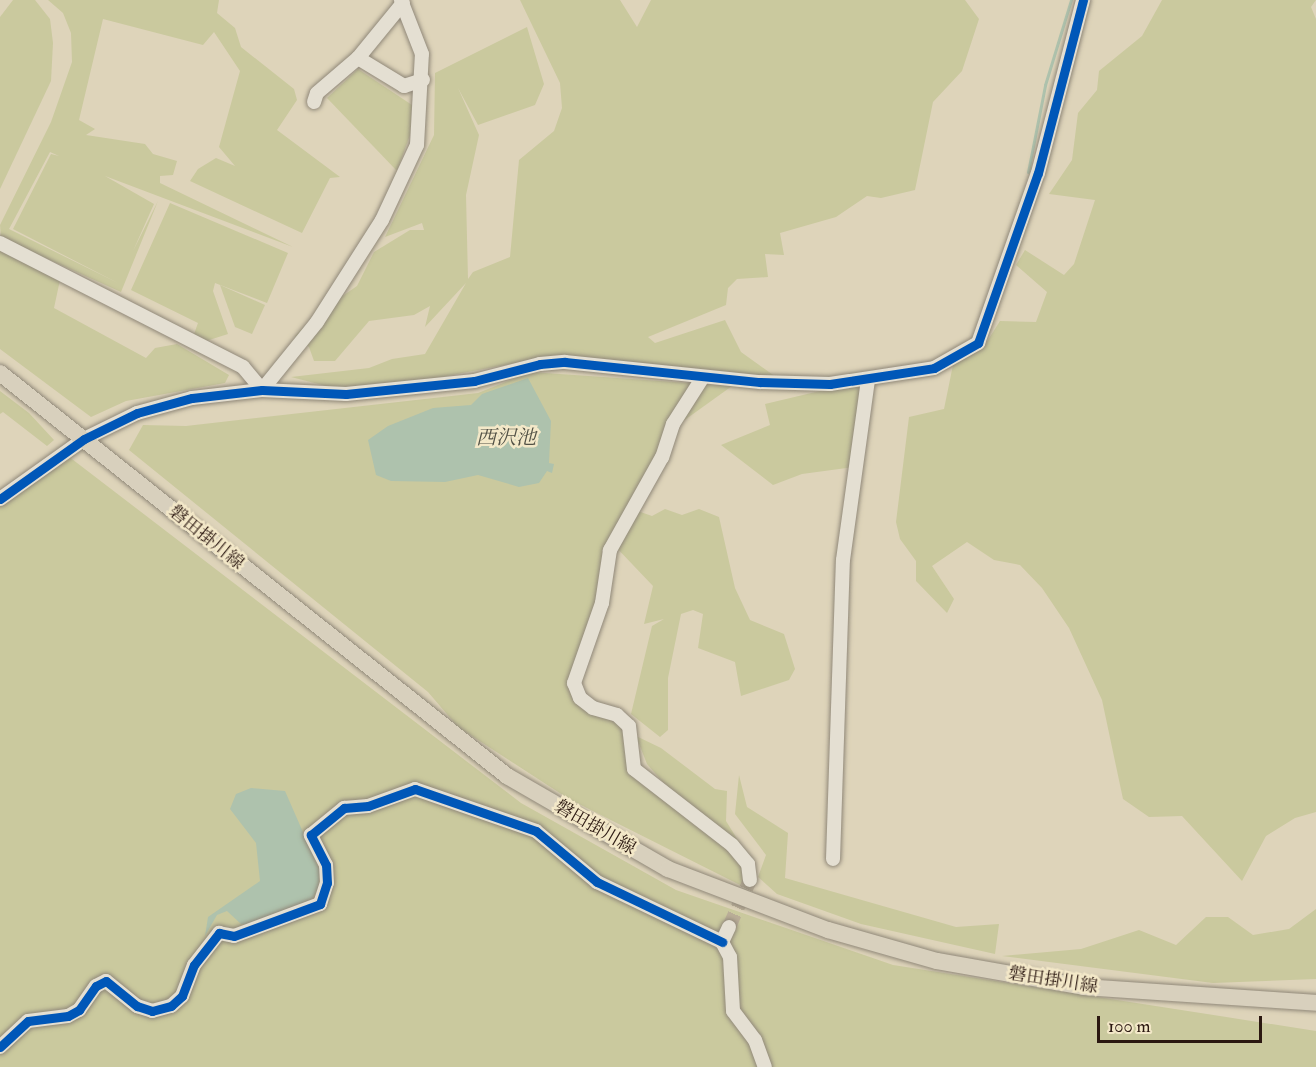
<!DOCTYPE html>
<html>
<head>
<meta charset="utf-8">
<style>
	body { margin:0 }
	#map { position:relative; width:1316px; height:1067px; overflow:hidden; background:#ded4ba; font-family:"IM FELL Double Pica","Noto Serif JP",serif }
	div>[style] { position:absolute }
	.green>* { inset:0; background:#cac99e }
	.water>* { inset:0; background:#aec2ad }
	.stream>* { height:3px; margin:-1.5px; padding:0 1.5px; transform-origin:1.5px; border-radius:1.5px; background:#aec2ad }
	.minor-tunnel>* { height:14px; margin-top:-7px; transform-origin:0; background:repeating-linear-gradient(90deg,#baae98 0 14px,transparent 0 21px) }
	.roads { filter:drop-shadow(0 0 2px #908879) drop-shadow(0 0 2px #908879) }
	.minor>* { height:14px; margin:-7px; padding:0 7px; transform-origin:7px; border-radius:7px; background:#e4dfd2 }
	.major>* { height:16px; margin:-8px; padding:0 8px; transform-origin:8px; border-radius:8px; background:#d8d0bd }
	.cycleway>* { height:9px; margin:-4.5px; padding:0 4.5px; transform-origin:4.5px; border-radius:4.5px; background:#0057b8 }
	span { translate:-50% -50%; white-space:nowrap; text-align:center; line-height:1.15; -webkit-text-stroke:5px #f3e8c8; paint-order:stroke }
	.street-label { font-size:18px; color:#2b1811 }
	.water-label { font-size:20px; color:#525146; font-style:italic }
	.scale { position:absolute; left:1097px; top:1016px; width:165px; height:27px; box-sizing:border-box; border:3px solid #2b1811; border-top:0; padding-left:8px; font-size:18px; line-height:21px; white-space:nowrap; color:#2b1811; -webkit-text-stroke:4px #f3e8c8; paint-order:stroke }
</style>
</head>
<body>
<div id="map">
	<div class="green">
		<i style="clip-path:polygon(13px 0,35px 0,50px 19px,53px 43px,51px 81px,0 189px,0 17px)"></i>
		<i style="clip-path:polygon(evenodd,48px 0,219px 0,217px 13px,235px 28px,241px 47px,294px 89px,297px 100px,277px 130px,340px 177px,330px 178px,302px 233px,190px 181px,198px 169px,216px 158px,235px 166px,219px 147px,240px 71px,214px 32px,203px 45px,103px 19px,79px 120px,95px 129px,86px 135px,145px 144px,153px 154px,177px 161px,173px 175px,160px 176px,160px 183px,293px 247px,105px 176px,154px 204px,133px 251px,158px 201px,121px 292px,1px 238px,0 225px,51px 122px,72px 62px,71px 33px,63px 13px,48px 0,50px 152px,59px 156px,51px 154px,13px 229px,118px 283px,9px 229px,50px 152px)"></i>
		<i style="clip-path:polygon(520px 0,620px 0,637px 27px,651px 0,965px 0,979px 19px,962px 71px,933px 102px,915px 190px,881px 198px,867px 196px,836px 217px,780px 233px,784px 255px,765px 254px,768px 277px,737px 279px,728px 288px,726px 305px,648px 337px,655px 343px,725px 320px,741px 352px,776px 377px,667px 372px,621px 361px,553px 356px,394px 386px,334px 388px,291px 377px,369px 368px,392px 359px,425px 354px,466px 283px,425px 327px,430px 306px,414px 315px,369px 321px,335px 361px,314px 361px,309px 347px,295px 336px,315px 315px,357px 286px,374px 252px,410px 230px,424px 230px,422px 223px,385px 237px,434px 135px,435px 73px,527px 27px,544px 84px,535px 105px,478px 125px,458px 88px,479px 135px,466px 195px,468px 279px,473px 272px,510px 257px,519px 160px,554px 131px,562px 108px,560px 83px)"></i>
		<i style="clip-path:polygon(1162px 0,1316px 0,1311px 7px,1316px 19px,1316px 812px,1295px 818px,1266px 836px,1242px 881px,1182px 816px,1149px 817px,1123px 799px,1102px 700px,1069px 628px,1042px 588px,1020px 565px,994px 560px,967px 542px,932px 566px,954px 599px,947px 613px,916px 581px,916px 561px,900px 539px,896px 522px,909px 417px,944px 409px,953px 365px,983px 348px,1000px 321px,1036px 322px,1047px 292px,1016px 265px,1025px 250px,1064px 275px,1074px 264px,1095px 200px,1049px 194px,1072px 160px,1078px 113px,1097px 90px,1099px 71px,1142px 36px)"></i>
		<i style="clip-path:polygon(358px 69px,412px 105px,410px 135px,397px 171px,327px 98px)"></i>
		<i style="clip-path:polygon(170px 203px,288px 253px,267px 303px,215px 283px,213px 291px,228px 334px,206px 341px,194px 334px,198px 323px,131px 290px)"></i>
		<i style="clip-path:polygon(0 247px,60px 280px,54px 308px,146px 358px,155px 348px,177px 344px,229px 375px,225px 383px,126px 401px,91px 417px,0 349px)"></i>
		<i style="clip-path:polygon(220px 285px,265px 305px,252px 334px,235px 327px)"></i>
		<i style="clip-path:polygon(531px 372px,732px 386px,675px 427px,632px 509px,652px 516px,665px 509px,682px 515px,699px 509px,719px 517px,735px 588px,750px 620px,784px 634px,795px 669px,789px 680px,741px 696px,735px 662px,698px 648px,703px 614px,693px 610px,681px 614px,668px 678px,668px 730px,660px 737px,631px 714px,652px 626px,664px 619px,644px 624px,653px 586px,613px 544px,628px 515px,602px 550px,602px 603px,574px 683px,587px 704px,629px 726px,634px 769px,748px 864px,748px 889px,569px 799px,458px 727px,428px 692px,129px 450px,143px 425px,186px 426px,478px 393px)"></i>
		<i style="clip-path:polygon(862px 381px,851px 449px,854px 467px,802px 474px,773px 485px,721px 445px,770px 425px,765px 404px)"></i>
		<i style="clip-path:polygon(0 391px,29px 413px,54px 440px,47px 446px,3px 412px,0 414px)"></i>
		<i style="clip-path:polygon(68px 456px,521px 803px,676px 890px,893px 965px,1316px 1031px,1316px 1067px,0 1067px,0 491px)"></i>
		<i style="clip-path:polygon(636px 736px,661px 748px,715px 789px,727px 791px,726px 821px,744px 850px,682px 804px,647px 764px)"></i>
		<i style="clip-path:polygon(739px 775px,747px 807px,788px 833px,785px 878px,956px 927px,999px 924px,995px 954px,861px 924px,777px 894px,758px 877px,766px 855px,735px 814px)"></i>
		<i style="clip-path:polygon(1316px 909px,1316px 979px,1213px 983px,1002px 956px,1081px 949px,1139px 930px,1176px 945px,1206px 917px,1228px 917px,1253px 935px,1289px 929px)"></i>
	</div>
	<div class="water">
		<i style="clip-path:polygon(528px 378px,551px 421px,549px 463px,554px 464px,552px 473px,547px 471px,539px 483px,519px 487px,478px 475px,445px 482px,391px 481px,376px 475px,368px 440px,388px 426px,433px 408px,471px 405px,482px 394px)"></i>
		<i style="clip-path:polygon(251px 788px,285px 791px,320px 871px,318px 889px,311px 901px,256px 926px,241px 924px,227px 911px,217px 915px,205px 936px,208px 917px,260px 881px,256px 843px,230px 809px,236px 794px)"></i>
	</div>
	<div class="stream">
		<i style="left:1028px;top:172px;width:89px;rotate:-78.9deg"></i>
		<i style="left:1045px;top:85px;width:89px;rotate:-73deg"></i>
	</div>
	<div class="minor-tunnel">
		<i style="left:729px;top:927px;width:51px;rotate:-65.9deg"></i>
	</div>
	<div class="roads">
		<div class="minor">
			<i style="left:358px;top:58px;width:54px;rotate:31.3deg"></i>
			<i style="left:404px;top:86px;width:20px;rotate:-18deg"></i>
			<i style="left:314px;top:102px;width:9px;rotate:-72deg"></i>
			<i style="left:317px;top:93px;width:54px;rotate:-40.5deg"></i>
			<i style="left:358px;top:58px;width:71px;rotate:-50.7deg"></i>
			<i style="left:0;top:243px;width:273px;rotate:27deg"></i>
			<i style="left:243px;top:367px;width:30px;rotate:50deg"></i>
			<i style="left:703px;top:377px;width:56px;rotate:122.6deg"></i>
			<i style="left:673px;top:424px;width:35px;rotate:108deg"></i>
			<i style="left:662px;top:457px;width:107px;rotate:119.2deg"></i>
			<i style="left:610px;top:550px;width:54px;rotate:98.6deg"></i>
			<i style="left:602px;top:603px;width:85px;rotate:109.3deg"></i>
			<i style="left:574px;top:683px;width:16px;rotate:68deg"></i>
			<i style="left:580px;top:698px;width:16px;rotate:38deg"></i>
			<i style="left:593px;top:708px;width:25px;rotate:16deg"></i>
			<i style="left:617px;top:715px;width:16px;rotate:43deg"></i>
			<i style="left:629px;top:726px;width:43px;rotate:83.4deg"></i>
			<i style="left:634px;top:769px;width:124px;rotate:37.8deg"></i>
			<i style="left:732px;top:845px;width:25px;rotate:50deg"></i>
			<i style="left:748px;top:864px;width:16px;rotate:83deg"></i>
			<i style="left:262px;top:390px;width:87px;rotate:-51deg"></i>
			<i style="left:317px;top:322px;width:121px;rotate:-57.5deg"></i>
			<i style="left:382px;top:220px;width:83px;rotate:-65deg"></i>
			<i style="left:417px;top:145px;width:91px;rotate:-86.9deg"></i>
			<i style="left:422px;top:54px;width:58px;rotate:-111.3deg"></i>
			<i style="left:0;top:499px;width:103px;rotate:-35.5deg"></i>
			<i style="left:84px;top:439px;width:59px;rotate:-26.1deg"></i>
			<i style="left:137px;top:413px;width:57px;rotate:-15.3deg"></i>
			<i style="left:192px;top:398px;width:70px;rotate:-6.5deg"></i>
			<i style="left:262px;top:390px;width:84px;rotate:2.7deg"></i>
			<i style="left:346px;top:394px;width:129px;rotate:-5.8deg"></i>
			<i style="left:474px;top:381px;width:68px;rotate:-14.4deg"></i>
			<i style="left:540px;top:364px;width:25px;rotate:-5deg"></i>
			<i style="left:565px;top:362px;width:196px;rotate:5.9deg"></i>
			<i style="left:760px;top:382px;width:70px;rotate:1.6deg"></i>
			<i style="left:830px;top:384px;width:105px;rotate:-8.7deg"></i>
			<i style="left:934px;top:368px;width:51px;rotate:-29.6deg"></i>
			<i style="left:978px;top:343px;width:180px;rotate:-70.6deg"></i>
			<i style="left:1038px;top:173px;width:179px;rotate:-75.4deg"></i>
			<i style="left:833px;top:859px;width:299px;rotate:-88.1deg"></i>
			<i style="left:843px;top:560px;width:182px;rotate:-82.1deg"></i>
			<i style="left:729px;top:927px;width:17px;rotate:115deg"></i>
			<i style="left:722px;top:942px;width:17px;rotate:62deg"></i>
			<i style="left:730px;top:957px;width:54px;rotate:86.8deg"></i>
			<i style="left:733px;top:1011px;width:36px;rotate:53deg"></i>
			<i style="left:755px;top:1040px;width:29px;rotate:70deg"></i>
			<i style="left:0;top:1047px;width:38px;rotate:-43deg"></i>
			<i style="left:28px;top:1021px;width:40px;rotate:-7.1deg"></i>
			<i style="left:68px;top:1016px;width:13px;rotate:-29deg"></i>
			<i style="left:79px;top:1010px;width:29px;rotate:-55deg"></i>
			<i style="left:96px;top:986px;width:11px;rotate:-27deg"></i>
			<i style="left:106px;top:981px;width:40px;rotate:39deg"></i>
			<i style="left:137px;top:1006px;width:16px;rotate:18deg"></i>
			<i style="left:152px;top:1011px;width:20px;rotate:-15deg"></i>
			<i style="left:171px;top:1006px;width:15px;rotate:-42deg"></i>
			<i style="left:182px;top:996px;width:33px;rotate:-69deg"></i>
			<i style="left:194px;top:965px;width:41px;rotate:-52deg"></i>
			<i style="left:219px;top:933px;width:15px;rotate:11deg"></i>
			<i style="left:234px;top:936px;width:92px;rotate:-20.4deg"></i>
			<i style="left:320px;top:904px;width:22px;rotate:-72deg"></i>
			<i style="left:327px;top:883px;width:18px;rotate:-93deg"></i>
			<i style="left:326px;top:865px;width:34px;rotate:-117deg"></i>
			<i style="left:311px;top:835px;width:43px;rotate:-39.3deg"></i>
			<i style="left:344px;top:808px;width:24px;rotate:-5deg"></i>
			<i style="left:368px;top:806px;width:50px;rotate:-19.9deg"></i>
			<i style="left:415px;top:789px;width:128px;rotate:19.1deg"></i>
			<i style="left:536px;top:831px;width:80px;rotate:39.9deg"></i>
			<i style="left:597px;top:882px;width:139px;rotate:25.6deg"></i>
		</div>
		<div class="major">
			<i style="left:0;top:373px;width:648px;rotate:38.48deg"></i>
			<i style="left:507px;top:776px;width:186px;rotate:30deg"></i>
			<i style="left:668px;top:869px;width:171px;rotate:20.9deg"></i>
			<i style="left:828px;top:930px;width:113px;rotate:15.9deg"></i>
			<i style="left:937px;top:961px;width:149px;rotate:10deg"></i>
			<i style="left:1084px;top:987px;width:233px;rotate:3.9deg"></i>
		</div>
	</div>
	<div class="cycleway">
		<i style="left:0;top:499px;width:103px;rotate:-35.5deg"></i>
		<i style="left:84px;top:439px;width:59px;rotate:-26.1deg"></i>
		<i style="left:137px;top:413px;width:57px;rotate:-15.3deg"></i>
		<i style="left:192px;top:398px;width:70px;rotate:-6.5deg"></i>
		<i style="left:262px;top:390px;width:84px;rotate:2.7deg"></i>
		<i style="left:346px;top:394px;width:129px;rotate:-5.8deg"></i>
		<i style="left:474px;top:381px;width:68px;rotate:-14.4deg"></i>
		<i style="left:540px;top:364px;width:25px;rotate:-5deg"></i>
		<i style="left:565px;top:362px;width:196px;rotate:5.9deg"></i>
		<i style="left:760px;top:382px;width:70px;rotate:1.6deg"></i>
		<i style="left:830px;top:384px;width:105px;rotate:-8.7deg"></i>
		<i style="left:934px;top:368px;width:51px;rotate:-29.6deg"></i>
		<i style="left:978px;top:343px;width:180px;rotate:-70.6deg"></i>
		<i style="left:1038px;top:173px;width:179px;rotate:-75.4deg"></i>
		<i style="left:0;top:1047px;width:38px;rotate:-43deg"></i>
		<i style="left:28px;top:1021px;width:40px;rotate:-7.1deg"></i>
		<i style="left:68px;top:1016px;width:13px;rotate:-29deg"></i>
		<i style="left:79px;top:1010px;width:29px;rotate:-55deg"></i>
		<i style="left:96px;top:986px;width:11px;rotate:-27deg"></i>
		<i style="left:106px;top:981px;width:40px;rotate:39deg"></i>
		<i style="left:137px;top:1006px;width:16px;rotate:18deg"></i>
		<i style="left:152px;top:1011px;width:20px;rotate:-15deg"></i>
		<i style="left:171px;top:1006px;width:15px;rotate:-42deg"></i>
		<i style="left:182px;top:996px;width:33px;rotate:-69deg"></i>
		<i style="left:194px;top:965px;width:41px;rotate:-52deg"></i>
		<i style="left:219px;top:933px;width:15px;rotate:11deg"></i>
		<i style="left:234px;top:936px;width:92px;rotate:-20.4deg"></i>
		<i style="left:320px;top:904px;width:22px;rotate:-72deg"></i>
		<i style="left:327px;top:883px;width:18px;rotate:-93deg"></i>
		<i style="left:326px;top:865px;width:34px;rotate:-117deg"></i>
		<i style="left:311px;top:835px;width:43px;rotate:-39.3deg"></i>
		<i style="left:344px;top:808px;width:24px;rotate:-5deg"></i>
		<i style="left:368px;top:806px;width:50px;rotate:-19.9deg"></i>
		<i style="left:415px;top:789px;width:128px;rotate:19.1deg"></i>
		<i style="left:536px;top:831px;width:80px;rotate:39.9deg"></i>
		<i style="left:597px;top:882px;width:139px;rotate:25.6deg"></i>
	</div>
	<div class="street-label">
		<span style="left:206px;top:538px;rotate:39deg">磐田掛川線</span>
		<span style="left:595px;top:828px;rotate:30deg">磐田掛川線</span>
		<span style="left:1053px;top:981px;rotate:9deg">磐田掛川線</span>
	</div>
	<div class="water-label">
		<span style="left:506px;top:437px">西沢池</span>
	</div>
	<div class="scale">100 m</div>
</div>
</body>
</html>
